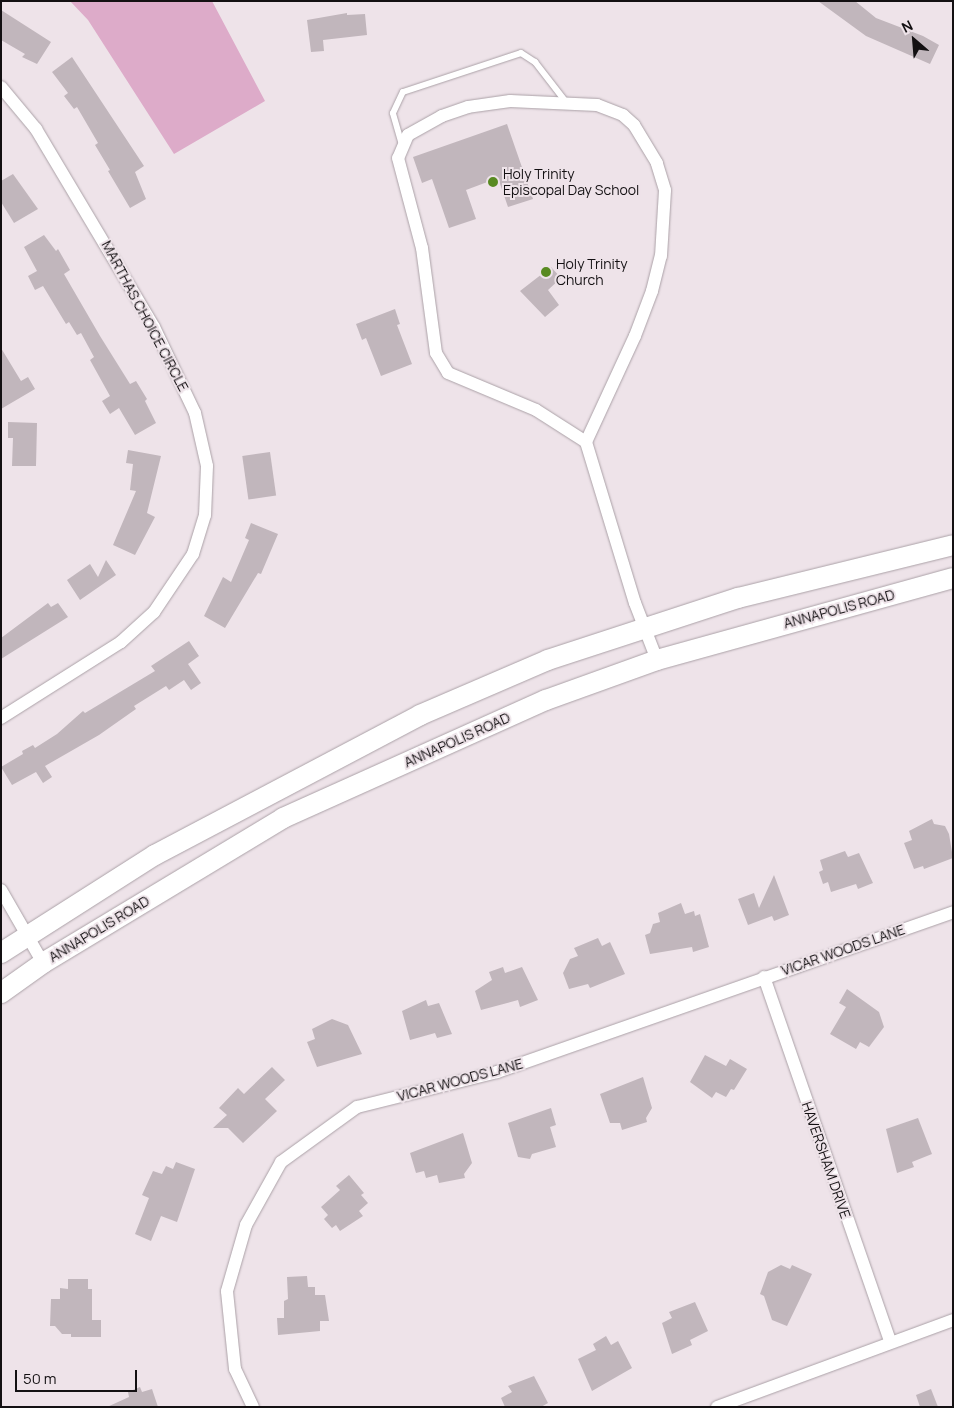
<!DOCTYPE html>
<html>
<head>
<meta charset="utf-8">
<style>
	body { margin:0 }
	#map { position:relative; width:954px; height:1408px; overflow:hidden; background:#eee3e9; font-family:Manrope,sans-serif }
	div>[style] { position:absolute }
	.green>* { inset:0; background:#ddabc9 }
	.building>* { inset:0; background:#c1b6bc; transform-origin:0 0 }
	.roads { filter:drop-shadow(0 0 1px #aba1a7) drop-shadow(0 0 1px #aba1a7) }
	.lane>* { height:6px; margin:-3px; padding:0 3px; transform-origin:3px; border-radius:3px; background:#fff }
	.street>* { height:12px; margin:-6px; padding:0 6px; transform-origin:6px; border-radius:6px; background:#fff }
	.primary>* { height:20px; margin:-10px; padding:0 10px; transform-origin:10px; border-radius:10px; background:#fff }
	.dots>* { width:14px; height:14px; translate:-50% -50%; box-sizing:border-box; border:2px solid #eee3e9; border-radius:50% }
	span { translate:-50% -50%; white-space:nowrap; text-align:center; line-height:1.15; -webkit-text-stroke:4px #eee3e9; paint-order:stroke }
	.poi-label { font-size:14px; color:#131012 }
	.left { translate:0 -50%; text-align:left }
	.street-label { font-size:14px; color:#131012 }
	.frame { position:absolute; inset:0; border:2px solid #131012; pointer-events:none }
	.north { position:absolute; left:889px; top:15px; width:50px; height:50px; -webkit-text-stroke:4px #eee3e9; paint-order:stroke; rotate:333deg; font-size:14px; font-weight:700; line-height:20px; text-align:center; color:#131012 }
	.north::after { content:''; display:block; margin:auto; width:18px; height:22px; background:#131012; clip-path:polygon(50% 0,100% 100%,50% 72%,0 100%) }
	.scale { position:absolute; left:15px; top:1370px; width:122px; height:22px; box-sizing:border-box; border:2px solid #131012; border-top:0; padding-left:6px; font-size:15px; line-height:18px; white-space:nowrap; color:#131012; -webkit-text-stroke:4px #eee3e9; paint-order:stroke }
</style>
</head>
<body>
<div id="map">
	<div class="green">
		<i style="clip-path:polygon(70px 1px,212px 1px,265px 101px,174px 154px,88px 20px)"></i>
	</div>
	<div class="building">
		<i style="clip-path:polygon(818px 1px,855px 1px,876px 18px,923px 36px,939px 45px,930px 64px,866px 36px)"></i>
		<i style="clip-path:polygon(1px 10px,51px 42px,37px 64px,22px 57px,25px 54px,1px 40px)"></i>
		<i style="clip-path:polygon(347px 13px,347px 15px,365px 14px,367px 35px,323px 40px,324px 51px,311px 52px,307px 20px)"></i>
		<i style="clip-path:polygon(72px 57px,144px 166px,135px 172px,146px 199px,130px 208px,108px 171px,110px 170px,95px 145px,98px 143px,77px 107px,74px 109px,64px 96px,68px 93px,52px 72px)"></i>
		<i style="clip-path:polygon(507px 124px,533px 199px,508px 207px,498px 178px,466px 190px,476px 219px,449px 228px,432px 179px,422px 183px,413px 157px)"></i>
		<i style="clip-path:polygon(13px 174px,38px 209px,14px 223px,1px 202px,1px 181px)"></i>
		<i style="clip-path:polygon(44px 235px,56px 251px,58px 249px,70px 270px,64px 274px,100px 336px,130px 384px,136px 381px,147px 399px,145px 401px,156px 423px,135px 435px,119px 408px,110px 414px,102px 401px,110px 396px,90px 360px,94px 357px,81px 333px,77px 335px,69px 322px,66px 324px,43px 286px,35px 290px,28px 276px,37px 271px,24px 247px)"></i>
		<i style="clip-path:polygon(551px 267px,561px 278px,548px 290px,559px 305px,545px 317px,520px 291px)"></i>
		<i style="clip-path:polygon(395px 309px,400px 324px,397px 325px,412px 364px,381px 376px,366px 338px,362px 340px,356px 324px)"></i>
		<i style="clip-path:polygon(1px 348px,21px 381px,28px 377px,35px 389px,1px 409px)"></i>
		<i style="clip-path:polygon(8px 422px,37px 423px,36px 466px,12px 466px,13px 438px,8px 438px)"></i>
		<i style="clip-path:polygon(128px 450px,161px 456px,147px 513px,155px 517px,135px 555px,113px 545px,136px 491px,130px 490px,133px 464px,126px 463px)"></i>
		<i style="left:270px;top:452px;width:44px;height:28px;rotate:82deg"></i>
		<i style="clip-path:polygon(251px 523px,278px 534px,261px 574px,258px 573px,225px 628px,204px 616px,223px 577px,231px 582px,249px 540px,245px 538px)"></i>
		<i style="clip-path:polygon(106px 560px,116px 575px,80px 600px,67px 580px,90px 564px,98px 577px)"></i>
		<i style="clip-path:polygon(48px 603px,51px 607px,58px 603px,68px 617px,1px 659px,1px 638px)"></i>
		<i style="clip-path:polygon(189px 641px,199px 656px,188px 664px,201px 683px,191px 690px,184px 680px,169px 690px,166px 686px,134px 706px,136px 709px,99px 735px,45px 766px,52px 777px,43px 783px,36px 772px,12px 785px,1px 767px,23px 754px,22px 751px,33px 745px,35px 748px,57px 734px,83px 711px,85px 713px,155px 671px,151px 666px)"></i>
		<i style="clip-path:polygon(932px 819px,934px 824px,945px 826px,949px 834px,953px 858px,924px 869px,923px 866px,914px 869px,904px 843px,912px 840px,909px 831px)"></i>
		<i style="clip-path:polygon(845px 851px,848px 857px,859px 853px,873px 883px,858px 889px,856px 884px,831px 892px,828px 882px,823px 884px,819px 872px,823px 870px,820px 860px)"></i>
		<i style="clip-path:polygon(774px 875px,789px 915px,774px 921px,772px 916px,748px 925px,738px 899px,754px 893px,759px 908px)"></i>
		<i style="clip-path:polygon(681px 903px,685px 914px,694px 911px,695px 916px,700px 914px,709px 947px,693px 952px,692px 947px,650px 954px,645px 935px,650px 933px,653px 924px,660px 922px,658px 913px)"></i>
		<i style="clip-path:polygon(598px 938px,602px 946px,610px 942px,625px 974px,590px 988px,588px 984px,569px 989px,563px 973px,570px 959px,578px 956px,574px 948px)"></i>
		<i style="clip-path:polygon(503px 967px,505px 973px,522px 967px,538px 1000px,520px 1007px,518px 1000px,481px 1010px,475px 991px,492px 980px,489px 972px)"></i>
		<i style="clip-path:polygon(847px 989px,879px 1012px,884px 1027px,869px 1047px,860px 1042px,856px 1049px,830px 1034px,846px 1007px,839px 1003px)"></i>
		<i style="clip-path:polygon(426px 1000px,428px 1006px,439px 1003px,452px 1034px,437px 1038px,435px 1033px,410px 1040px,402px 1011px)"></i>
		<i style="clip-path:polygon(332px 1019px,348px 1025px,362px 1054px,317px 1067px,307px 1042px,315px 1039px,312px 1029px)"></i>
		<i style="clip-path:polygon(705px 1055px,726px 1066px,730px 1059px,747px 1069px,734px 1090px,731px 1089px,726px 1097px,716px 1092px,712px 1098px,690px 1082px)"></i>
		<i style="clip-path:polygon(272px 1067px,285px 1080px,265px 1099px,277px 1111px,243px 1143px,228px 1128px,213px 1128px,227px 1115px,219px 1108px,238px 1088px,244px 1094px)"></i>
		<i style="clip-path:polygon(643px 1077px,652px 1108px,646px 1118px,647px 1122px,622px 1130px,620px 1123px,610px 1123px,600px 1094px)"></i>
		<i style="clip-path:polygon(551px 1108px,556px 1125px,550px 1127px,556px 1147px,532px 1154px,530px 1159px,518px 1157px,508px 1123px)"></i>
		<i style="clip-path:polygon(918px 1118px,932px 1154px,912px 1162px,914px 1167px,897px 1173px,886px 1129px)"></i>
		<i style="clip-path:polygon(463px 1133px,472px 1163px,464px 1174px,465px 1178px,439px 1183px,437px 1175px,426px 1178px,424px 1171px,416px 1173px,410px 1153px)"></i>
		<i style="clip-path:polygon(176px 1162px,195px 1169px,177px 1222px,161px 1216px,151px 1241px,135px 1234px,149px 1198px,142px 1195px,153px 1171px,162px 1174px,166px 1166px,173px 1169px)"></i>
		<i style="clip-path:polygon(349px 1175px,364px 1193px,361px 1195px,368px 1203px,359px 1211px,363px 1216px,340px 1231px,336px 1225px,332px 1228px,324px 1219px,328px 1215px,321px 1207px,340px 1190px,336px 1186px)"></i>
		<i style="clip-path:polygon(781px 1265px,790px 1269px,792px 1265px,812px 1274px,787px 1326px,772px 1320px,764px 1296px,760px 1294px,768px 1272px)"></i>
		<i style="clip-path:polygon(307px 1276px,308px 1287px,315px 1287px,315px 1295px,325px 1295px,329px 1321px,320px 1321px,320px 1331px,278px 1335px,277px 1318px,284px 1318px,284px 1301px,288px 1299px,287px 1277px)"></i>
		<i style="clip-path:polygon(68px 1279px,88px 1279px,88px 1289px,92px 1289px,92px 1320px,101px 1320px,101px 1337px,71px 1337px,71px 1334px,62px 1334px,55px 1326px,50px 1326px,51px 1299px,60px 1299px,60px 1288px,68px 1289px)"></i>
		<i style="clip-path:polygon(695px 1302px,708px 1331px,690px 1340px,692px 1345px,672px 1354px,662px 1323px,672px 1318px,669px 1312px)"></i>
		<i style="clip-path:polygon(606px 1336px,611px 1345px,618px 1341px,632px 1368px,592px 1391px,578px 1359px,596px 1350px,593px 1344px)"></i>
		<i style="clip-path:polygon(534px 1376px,548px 1403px,541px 1407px,505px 1407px,501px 1398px,512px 1392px,508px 1386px)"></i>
		<i style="clip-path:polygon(140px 1387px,142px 1392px,152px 1389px,158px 1407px,107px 1407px,129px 1397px,128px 1392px)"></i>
		<i style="clip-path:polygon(931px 1389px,938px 1407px,920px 1407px,916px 1395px)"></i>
	</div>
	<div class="roads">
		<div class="lane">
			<i style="left:402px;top:145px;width:33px;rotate:-106deg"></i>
			<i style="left:393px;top:113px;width:23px;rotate:-65deg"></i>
			<i style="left:403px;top:92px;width:124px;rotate:-18.3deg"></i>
			<i style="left:521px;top:53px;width:17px;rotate:33deg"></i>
			<i style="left:535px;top:62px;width:51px;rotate:52.2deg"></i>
		</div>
		<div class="street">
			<i style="left:1px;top:87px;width:55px;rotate:50.2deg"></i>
			<i style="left:36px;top:129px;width:230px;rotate:59.2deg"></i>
			<i style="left:154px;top:327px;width:95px;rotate:64.5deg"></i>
			<i style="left:195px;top:413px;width:54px;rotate:77.2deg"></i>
			<i style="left:207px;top:466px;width:49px;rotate:92.3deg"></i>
			<i style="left:205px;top:515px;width:41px;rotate:107.1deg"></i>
			<i style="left:193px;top:554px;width:70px;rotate:123.9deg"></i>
			<i style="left:154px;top:612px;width:45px;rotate:137.7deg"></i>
			<i style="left:121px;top:642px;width:142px;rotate:147.7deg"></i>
			<i style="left:586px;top:442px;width:117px;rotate:-65.2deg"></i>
			<i style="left:635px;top:336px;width:48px;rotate:-69.3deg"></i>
			<i style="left:652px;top:291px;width:36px;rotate:-76deg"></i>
			<i style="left:661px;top:256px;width:66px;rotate:-86.5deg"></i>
			<i style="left:665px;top:190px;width:28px;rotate:-107deg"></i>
			<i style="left:657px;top:163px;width:44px;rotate:-121.2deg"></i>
			<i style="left:634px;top:125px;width:15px;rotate:-138deg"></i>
			<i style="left:623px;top:115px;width:28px;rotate:-159deg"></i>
			<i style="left:597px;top:105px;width:87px;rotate:-177.4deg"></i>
			<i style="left:510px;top:101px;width:42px;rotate:171.9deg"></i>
			<i style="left:468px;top:107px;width:28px;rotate:161deg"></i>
			<i style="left:442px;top:116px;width:39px;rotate:151deg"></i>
			<i style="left:408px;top:135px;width:25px;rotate:113deg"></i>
			<i style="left:398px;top:158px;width:93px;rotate:75.1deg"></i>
			<i style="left:422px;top:248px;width:106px;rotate:82.4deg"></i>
			<i style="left:436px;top:353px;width:23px;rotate:59deg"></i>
			<i style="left:448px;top:373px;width:95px;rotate:22.8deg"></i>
			<i style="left:536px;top:410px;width:59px;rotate:32.6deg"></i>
			<i style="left:586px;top:442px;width:168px;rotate:73.1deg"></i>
			<i style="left:635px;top:603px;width:61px;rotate:68.9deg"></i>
			<i style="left:1px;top:890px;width:84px;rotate:60.1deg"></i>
			<i style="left:764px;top:977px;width:385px;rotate:70.9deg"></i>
			<i style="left:253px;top:1407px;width:42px;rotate:-115.3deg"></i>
			<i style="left:235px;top:1369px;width:78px;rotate:-95.9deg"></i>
			<i style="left:227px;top:1291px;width:69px;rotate:-73.9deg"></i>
			<i style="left:246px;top:1225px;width:72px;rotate:-60.9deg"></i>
			<i style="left:281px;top:1162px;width:94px;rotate:-35.9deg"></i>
			<i style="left:357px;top:1107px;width:144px;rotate:-14deg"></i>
			<i style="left:497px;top:1072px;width:483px;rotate:-19.3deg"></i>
			<i style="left:717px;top:1407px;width:252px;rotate:-20.2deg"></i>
		</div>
		<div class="primary">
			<i style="left:1px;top:953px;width:183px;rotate:-32.5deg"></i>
			<i style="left:155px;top:855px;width:300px;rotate:-27.8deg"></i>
			<i style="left:420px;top:715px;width:139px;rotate:-23.3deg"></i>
			<i style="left:548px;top:660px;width:200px;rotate:-18.1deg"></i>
			<i style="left:738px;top:598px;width:221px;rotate:-13.8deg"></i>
			<i style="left:1px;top:993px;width:52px;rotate:-35.5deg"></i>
			<i style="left:43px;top:963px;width:280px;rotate:-31.1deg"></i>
			<i style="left:283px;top:818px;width:288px;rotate:-24.2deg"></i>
			<i style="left:546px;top:700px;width:118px;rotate:-19.8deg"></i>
			<i style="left:657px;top:660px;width:307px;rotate:-15.5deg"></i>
		</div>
	</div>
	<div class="dots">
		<i style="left:493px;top:182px;background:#588a21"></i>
		<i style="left:546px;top:272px;background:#588a21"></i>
	</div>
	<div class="poi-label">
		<span class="left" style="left:503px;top:182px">Holy Trinity<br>Episcopal Day School</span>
		<span class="left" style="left:556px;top:272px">Holy Trinity<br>Church</span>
	</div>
	<div class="street-label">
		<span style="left:145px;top:316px;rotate:62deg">MARTHAS CHOICE CIRCLE</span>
		<span style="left:839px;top:609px;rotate:-15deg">ANNAPOLIS ROAD</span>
		<span style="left:457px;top:740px;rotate:-24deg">ANNAPOLIS ROAD</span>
		<span style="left:99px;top:929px;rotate:-31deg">ANNAPOLIS ROAD</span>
		<span style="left:843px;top:950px;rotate:-19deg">VICAR WOODS LANE</span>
		<span style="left:460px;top:1080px;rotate:-15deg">VICAR WOODS LANE</span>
		<span style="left:826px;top:1160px;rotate:71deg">HAVERSHAM DRIVE</span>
	</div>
	<div class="frame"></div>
	<div class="north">N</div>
	<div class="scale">50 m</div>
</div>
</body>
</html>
